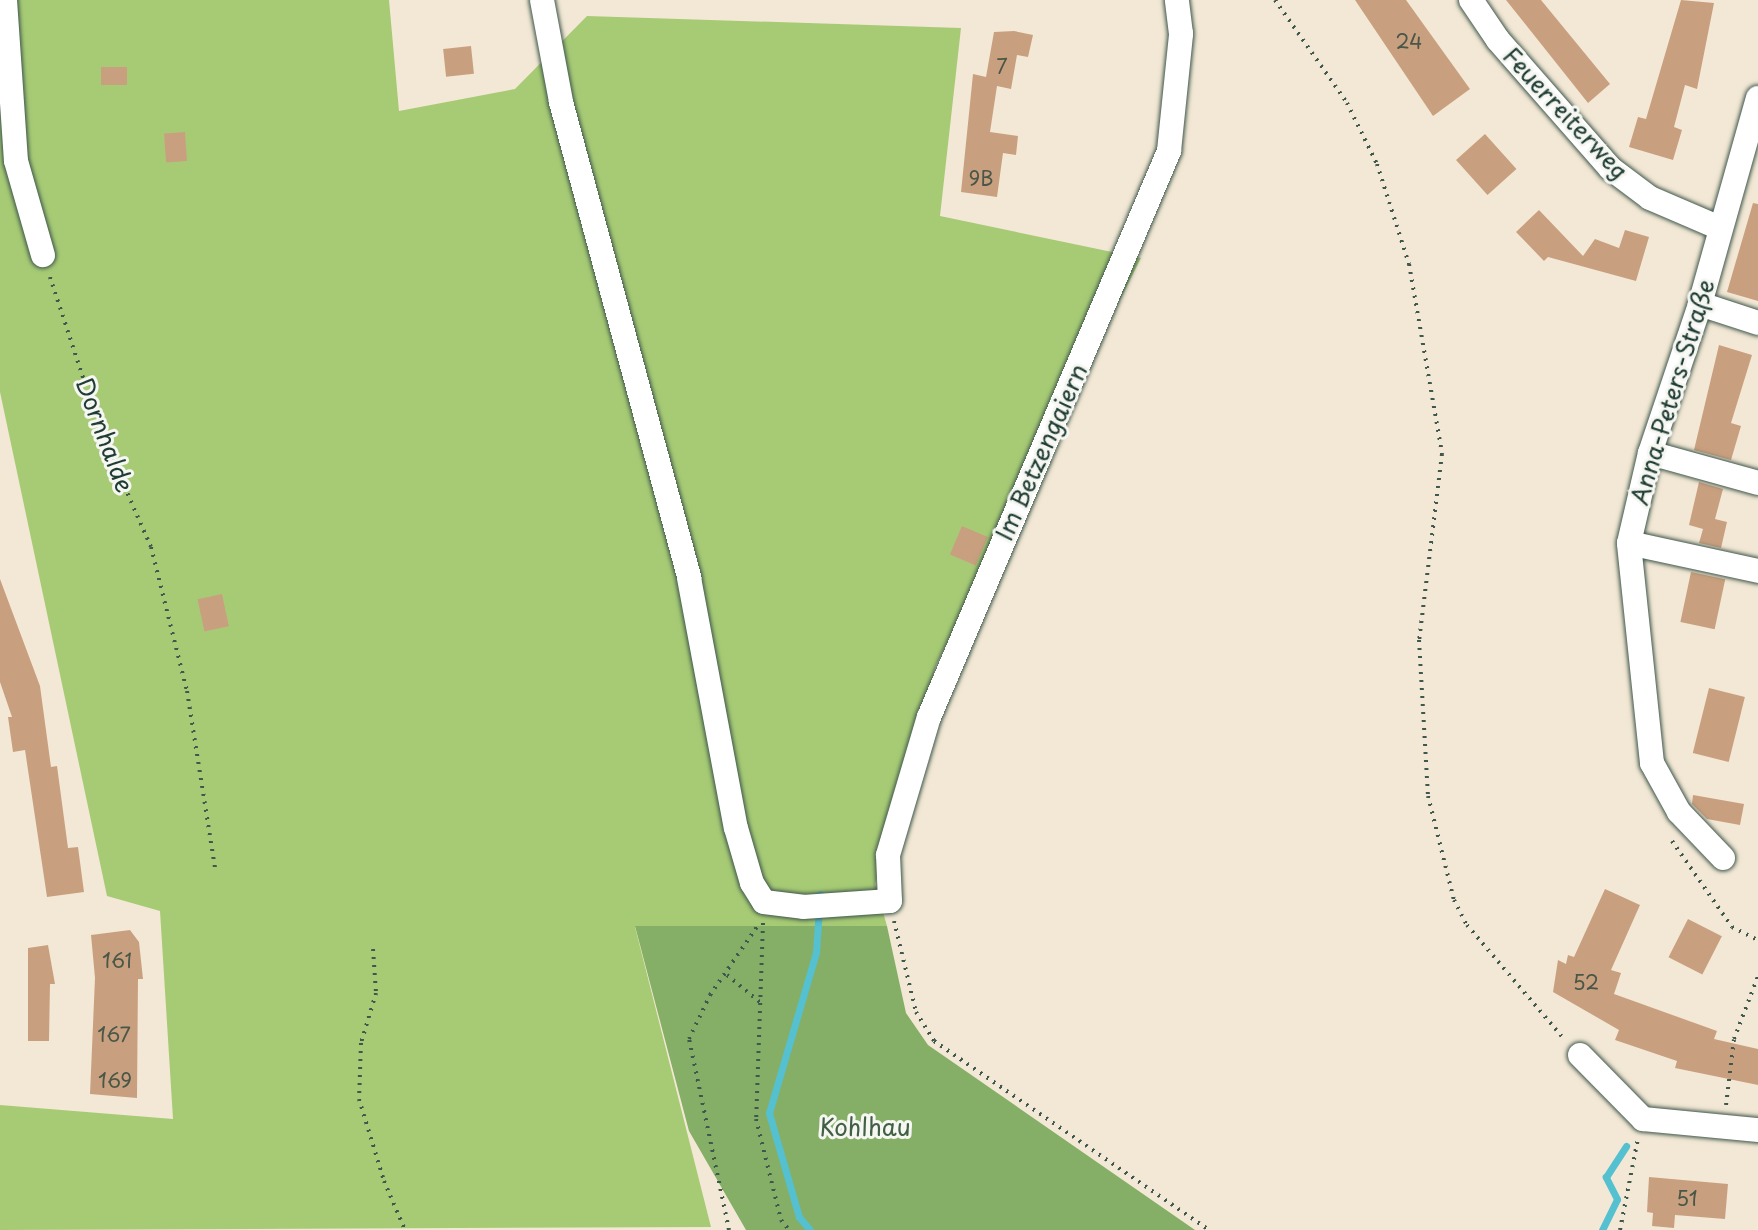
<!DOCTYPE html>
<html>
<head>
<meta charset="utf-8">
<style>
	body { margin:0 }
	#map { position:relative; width:1758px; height:1230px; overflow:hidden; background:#f3e8d5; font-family:"Playpen Sans",sans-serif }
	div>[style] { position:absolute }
	.green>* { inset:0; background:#a7cb75 }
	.forest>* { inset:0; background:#85af66 }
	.stream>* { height:7px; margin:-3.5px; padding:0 3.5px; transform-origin:3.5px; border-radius:3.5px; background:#55c0cf }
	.building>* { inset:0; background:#c9a07f; transform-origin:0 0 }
	.path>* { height:4px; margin-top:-2px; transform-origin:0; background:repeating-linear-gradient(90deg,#3f574c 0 2px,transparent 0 8px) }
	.roads { filter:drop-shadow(0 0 2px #3f574c) drop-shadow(0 0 2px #3f574c) }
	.minor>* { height:24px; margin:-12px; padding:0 12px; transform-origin:12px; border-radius:12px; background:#fff }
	span { translate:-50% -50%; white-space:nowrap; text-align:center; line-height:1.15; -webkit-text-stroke:6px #f6f6f2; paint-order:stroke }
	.number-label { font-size:20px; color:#4a5647 }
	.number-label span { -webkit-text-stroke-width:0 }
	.street-label { font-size:24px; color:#1f3d34 }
	.park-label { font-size:24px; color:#416044 }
</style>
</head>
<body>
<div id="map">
	<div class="green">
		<i style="clip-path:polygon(0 0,389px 0,399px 111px,515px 89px,587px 16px,961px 28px,940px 216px,1141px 258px,936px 665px,875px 884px,887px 926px,635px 927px,711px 1227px,0 1230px,0 1105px,173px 1119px,160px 911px,107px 896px,0 392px)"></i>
	</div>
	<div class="forest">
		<i style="clip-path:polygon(635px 926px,887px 926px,906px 1013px,928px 1045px,1195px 1230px,746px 1230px,689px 1131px)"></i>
	</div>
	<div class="stream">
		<i style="left:810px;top:1230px;width:17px;rotate:-130deg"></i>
		<i style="left:799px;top:1217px;width:108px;rotate:-106.1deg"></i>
		<i style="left:769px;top:1113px;width:168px;rotate:-73.7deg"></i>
		<i style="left:816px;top:952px;width:58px;rotate:-86.1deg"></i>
		<i style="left:1602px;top:1230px;width:34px;rotate:-64deg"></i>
		<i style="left:1617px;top:1199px;width:25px;rotate:-117deg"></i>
		<i style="left:1606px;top:1177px;width:37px;rotate:-57deg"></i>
	</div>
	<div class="building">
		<i style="clip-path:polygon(1355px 0,1406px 0,1470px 89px,1433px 116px)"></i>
		<i style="clip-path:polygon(1506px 0,1541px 0,1610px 84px,1588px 103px)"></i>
		<i style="clip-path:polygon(1681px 0,1714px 3px,1697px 89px,1685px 85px,1674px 127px,1682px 130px,1673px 160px,1629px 147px,1638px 117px,1646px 119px)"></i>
		<i style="clip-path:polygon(1014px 31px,1033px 35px,1028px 57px,1017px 55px,1011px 89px,997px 86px,990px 132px,1018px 136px,1016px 155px,1003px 153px,997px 197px,961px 192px,973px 74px,986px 77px,994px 32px)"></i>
		<i style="left:471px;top:46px;width:28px;height:28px;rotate:84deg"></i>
		<i style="left:101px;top:67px;width:26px;height:18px"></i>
		<i style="left:185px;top:132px;width:29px;height:21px;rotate:86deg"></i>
		<i style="left:1485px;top:134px;width:47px;height:39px;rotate:48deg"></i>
		<i style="clip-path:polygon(1753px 203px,1758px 204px,1758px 301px,1727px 292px)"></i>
		<i style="clip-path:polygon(1539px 210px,1583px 256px,1595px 239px,1619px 248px,1625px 230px,1649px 237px,1636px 281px,1548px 257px,1544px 261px,1516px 232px)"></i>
		<i style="clip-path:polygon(1719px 345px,1752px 355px,1731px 423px,1741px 426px,1731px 460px,1694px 450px)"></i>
		<i style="clip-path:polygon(1699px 482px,1723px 489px,1715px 519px,1727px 522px,1721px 548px,1699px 543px,1703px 529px,1689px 525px)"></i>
		<i style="left:962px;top:526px;width:28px;height:31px;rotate:23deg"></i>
		<i style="left:1691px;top:572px;width:35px;height:51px;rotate:12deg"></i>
		<i style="clip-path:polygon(0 579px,40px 686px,51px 767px,57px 766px,68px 848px,78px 847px,84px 892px,47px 897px,25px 750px,13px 752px,8px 717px,12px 717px,0 682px)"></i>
		<i style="left:222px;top:594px;width:33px;height:25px;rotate:78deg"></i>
		<i style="left:1709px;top:688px;width:37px;height:67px;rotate:14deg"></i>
		<i style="clip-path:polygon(1693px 795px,1744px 804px,1740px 825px,1707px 819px,1692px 804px)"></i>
		<i style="clip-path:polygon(1605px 889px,1640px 905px,1611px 970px,1621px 973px,1614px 994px,1717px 1031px,1714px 1039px,1758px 1049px,1758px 1085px,1675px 1068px,1677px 1061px,1615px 1040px,1619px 1030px,1553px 992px,1558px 960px,1566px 964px,1568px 955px,1574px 957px)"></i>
		<i style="left:1688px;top:919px;width:38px;height:43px;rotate:27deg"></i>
		<i style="clip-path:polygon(130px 930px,139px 942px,143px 979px,138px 979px,137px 1098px,90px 1094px,95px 978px,91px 935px)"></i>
		<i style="clip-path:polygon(48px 945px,55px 984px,50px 984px,49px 1041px,28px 1041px,28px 948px)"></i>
		<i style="clip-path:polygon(1649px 1177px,1728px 1184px,1725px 1219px,1675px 1215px,1674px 1228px,1652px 1226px,1653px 1213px,1647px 1212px)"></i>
	</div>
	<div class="path">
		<i style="left:1275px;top:0;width:126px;rotate:55deg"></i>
		<i style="left:1347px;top:103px;width:68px;rotate:63.8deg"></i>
		<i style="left:1377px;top:164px;width:105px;rotate:72.3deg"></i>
		<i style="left:1409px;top:264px;width:193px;rotate:80.1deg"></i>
		<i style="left:1442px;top:454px;width:187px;rotate:97deg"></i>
		<i style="left:1419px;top:640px;width:156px;rotate:86.7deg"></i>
		<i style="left:1428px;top:796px;width:107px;rotate:76deg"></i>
		<i style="left:1454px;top:900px;width:28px;rotate:63deg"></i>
		<i style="left:1467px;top:925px;width:150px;rotate:49.6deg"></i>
		<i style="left:50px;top:277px;width:166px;rotate:71.8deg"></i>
		<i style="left:102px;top:435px;width:122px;rotate:66.4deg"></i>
		<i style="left:151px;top:547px;width:148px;rotate:76deg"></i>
		<i style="left:187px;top:691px;width:179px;rotate:81deg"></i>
		<i style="left:1672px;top:841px;width:105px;rotate:55.1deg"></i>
		<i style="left:1732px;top:927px;width:29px;rotate:27deg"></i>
		<i style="left:894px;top:921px;width:94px;rotate:76.4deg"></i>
		<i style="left:916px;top:1012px;width:34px;rotate:58deg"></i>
		<i style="left:934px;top:1041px;width:334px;rotate:34.5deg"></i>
		<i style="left:763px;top:923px;width:196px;rotate:92deg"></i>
		<i style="left:756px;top:1119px;width:104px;rotate:76.1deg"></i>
		<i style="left:781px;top:1220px;width:13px;rotate:51deg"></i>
		<i style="left:373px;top:949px;width:44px;rotate:86.1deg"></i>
		<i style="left:376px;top:993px;width:52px;rotate:106.7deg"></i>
		<i style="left:361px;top:1043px;width:56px;rotate:92deg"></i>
		<i style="left:359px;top:1099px;width:86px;rotate:73deg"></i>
		<i style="left:384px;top:1181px;width:53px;rotate:66.8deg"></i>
		<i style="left:727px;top:975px;width:44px;rotate:39.5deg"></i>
		<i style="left:1726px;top:1105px;width:66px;rotate:-83.1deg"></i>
		<i style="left:1734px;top:1039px;width:67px;rotate:-69.1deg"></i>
		<i style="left:729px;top:1230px;width:195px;rotate:-101.8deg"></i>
		<i style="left:689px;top:1039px;width:49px;rotate:-64.5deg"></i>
		<i style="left:710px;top:995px;width:86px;rotate:-55.4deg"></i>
		<i style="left:1620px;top:1230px;width:94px;rotate:-78.9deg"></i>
	</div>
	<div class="roads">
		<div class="minor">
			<i style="left:5px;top:0;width:161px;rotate:86.1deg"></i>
			<i style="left:16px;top:161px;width:98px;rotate:74deg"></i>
			<i style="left:542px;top:0;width:104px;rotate:79.4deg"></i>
			<i style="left:561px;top:102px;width:493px;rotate:74.9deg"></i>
			<i style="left:689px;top:578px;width:254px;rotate:79.4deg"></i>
			<i style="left:736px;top:828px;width:57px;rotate:73.8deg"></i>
			<i style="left:752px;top:883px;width:22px;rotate:58deg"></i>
			<i style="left:764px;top:902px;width:39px;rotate:7deg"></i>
			<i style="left:803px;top:907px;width:87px;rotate:-3.9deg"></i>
			<i style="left:890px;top:901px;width:46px;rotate:-92.5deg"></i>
			<i style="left:888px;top:855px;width:144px;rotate:-73.5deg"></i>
			<i style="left:929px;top:717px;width:615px;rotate:-67.02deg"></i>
			<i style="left:1169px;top:151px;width:118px;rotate:-84.1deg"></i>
			<i style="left:1181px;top:34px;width:34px;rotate:-97deg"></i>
			<i style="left:1471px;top:0;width:48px;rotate:56deg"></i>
			<i style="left:1498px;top:40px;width:170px;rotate:48.8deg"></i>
			<i style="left:1610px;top:168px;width:50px;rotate:36.9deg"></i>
			<i style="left:1650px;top:198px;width:76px;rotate:23.2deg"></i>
			<i style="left:1700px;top:304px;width:61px;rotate:18.1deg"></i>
			<i style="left:1650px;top:453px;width:112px;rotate:15.5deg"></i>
			<i style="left:1629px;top:543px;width:132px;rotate:12.2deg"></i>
			<i style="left:1723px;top:858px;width:64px;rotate:-133.7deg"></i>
			<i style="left:1679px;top:812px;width:56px;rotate:-118.9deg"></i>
			<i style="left:1652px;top:763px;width:221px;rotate:-96deg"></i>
			<i style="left:1629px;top:543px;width:92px;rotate:-76.9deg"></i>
			<i style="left:1650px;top:453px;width:157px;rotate:-71.4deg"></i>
			<i style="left:1700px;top:304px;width:214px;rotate:-74.3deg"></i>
			<i style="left:1580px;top:1055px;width:90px;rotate:45.5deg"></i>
			<i style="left:1643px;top:1119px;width:116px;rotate:5.5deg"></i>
		</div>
	</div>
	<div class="number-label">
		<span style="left:1409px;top:41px">24</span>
		<span style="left:1002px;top:66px">7</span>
		<span style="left:981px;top:178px">9B</span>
		<span style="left:117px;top:960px">161</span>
		<span style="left:1586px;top:982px">52</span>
		<span style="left:114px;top:1034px">167</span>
		<span style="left:115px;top:1080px">169</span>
		<span style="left:1687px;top:1198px">51</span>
	</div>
	<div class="street-label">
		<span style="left:1566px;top:113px;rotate:47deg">Feuerreiterweg</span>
		<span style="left:1672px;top:392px;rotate:-73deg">Anna-Peters-Straße</span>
		<span style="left:105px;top:435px;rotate:69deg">Dornhalde</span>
		<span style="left:1041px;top:452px;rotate:-66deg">Im Betzengaiern</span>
	</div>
	<div class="park-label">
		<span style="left:865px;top:1127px">Kohlhau</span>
	</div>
</div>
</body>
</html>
